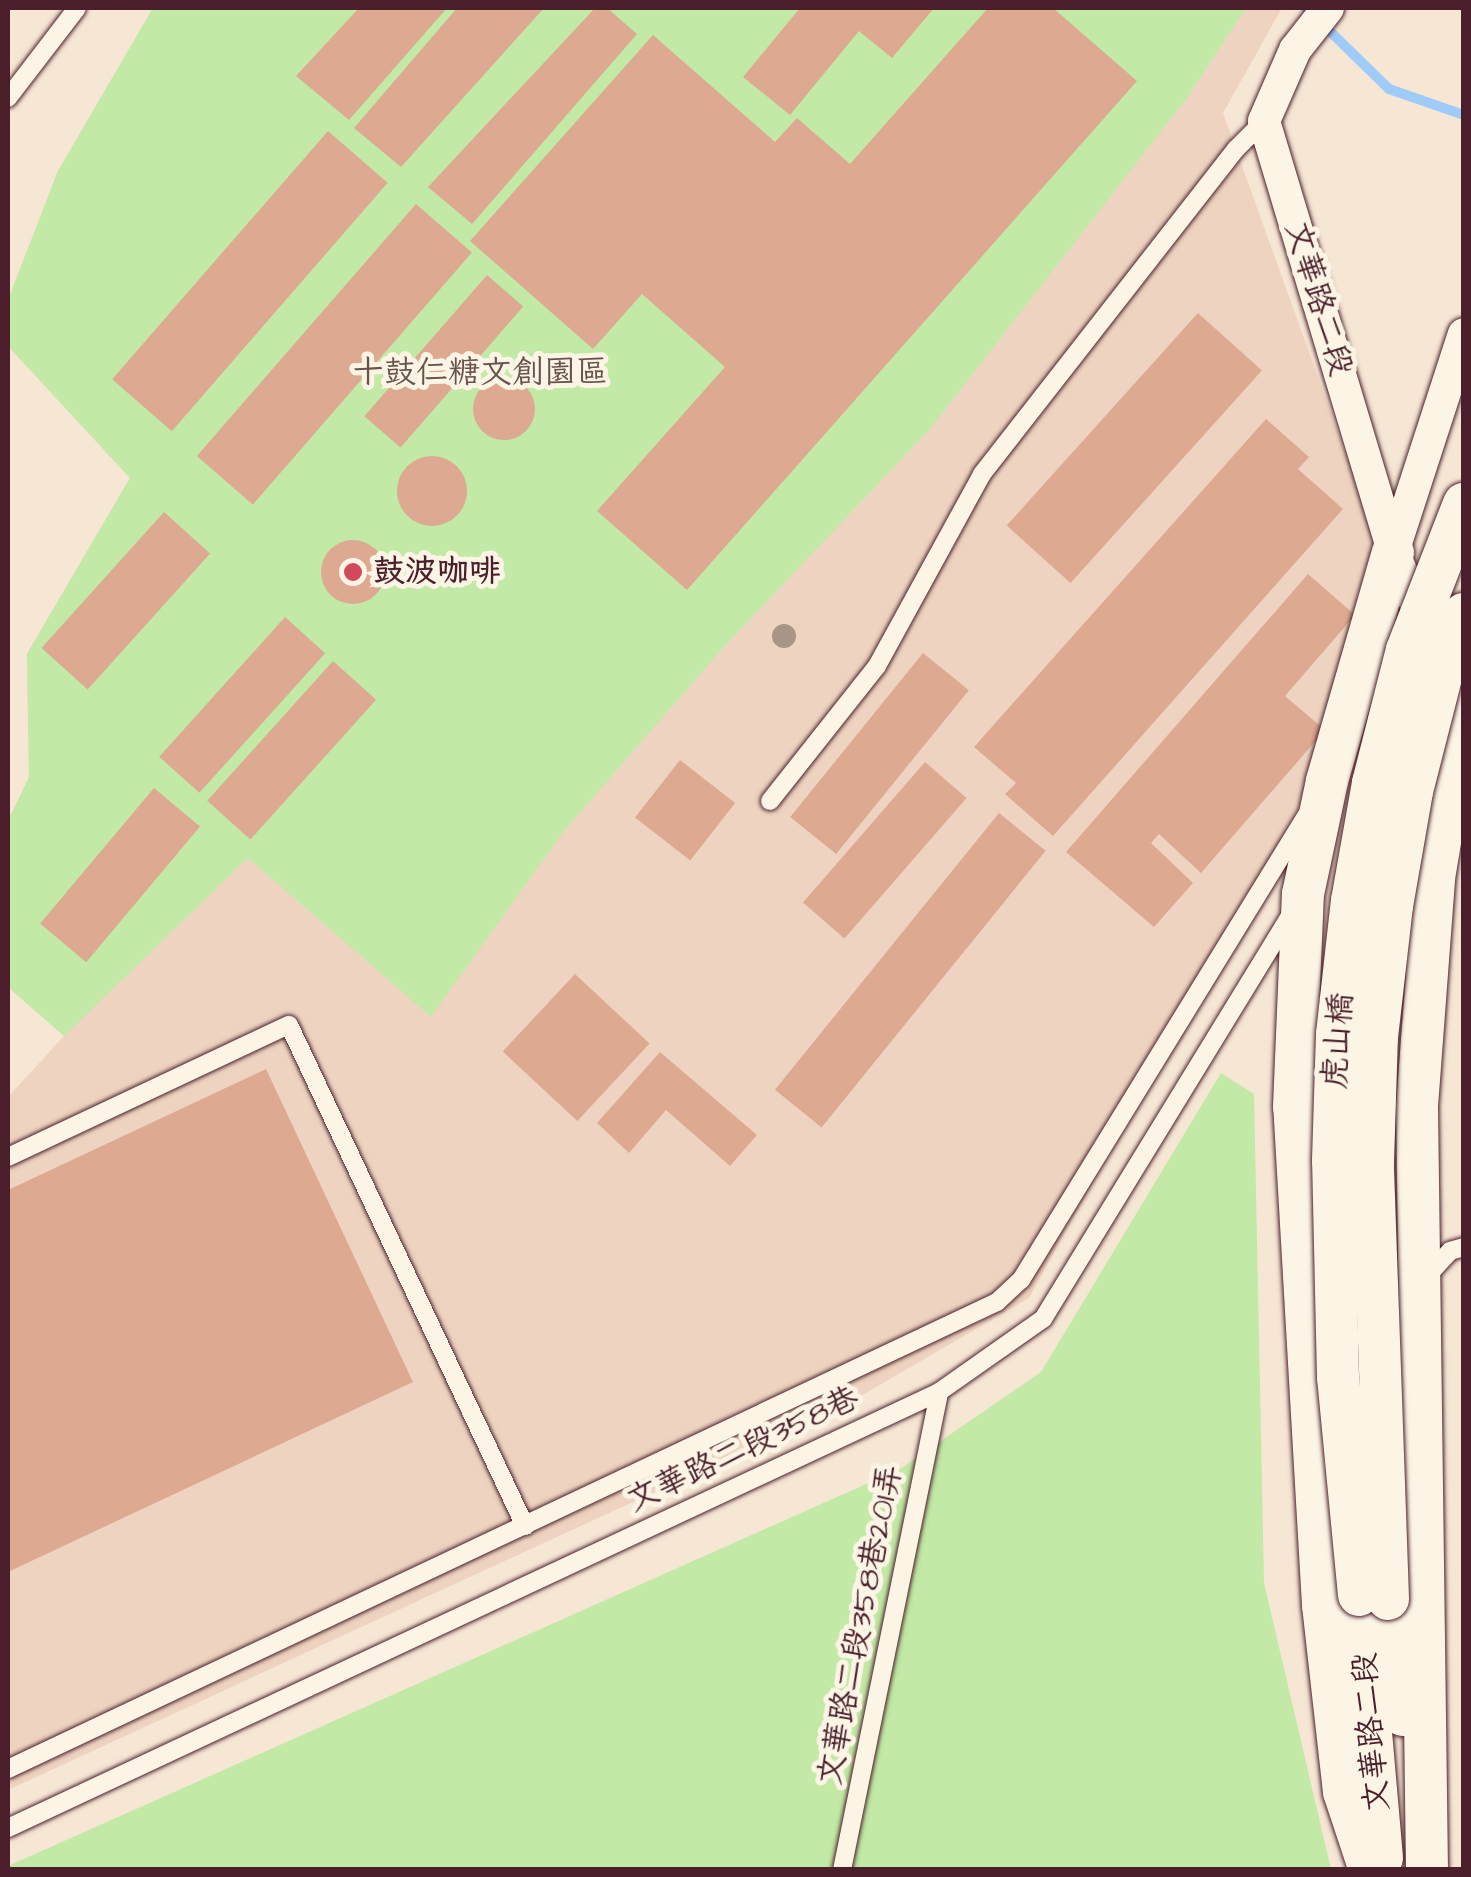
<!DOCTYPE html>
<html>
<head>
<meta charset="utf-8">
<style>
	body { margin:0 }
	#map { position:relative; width:1471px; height:1877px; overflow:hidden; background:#f6e6d4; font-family:"Architects Daughter","LXGW WenKai TC",sans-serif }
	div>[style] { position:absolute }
	.built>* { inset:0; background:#eed4c0 }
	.green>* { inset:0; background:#c2e9a5 }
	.stream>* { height:10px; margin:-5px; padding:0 5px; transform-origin:5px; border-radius:5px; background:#9fcbf9 }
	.building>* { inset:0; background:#dda991; transform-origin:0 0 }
	.round { border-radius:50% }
	.roads { filter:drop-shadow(0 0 2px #4a1f2b) drop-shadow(0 0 2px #4a1f2b) }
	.service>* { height:18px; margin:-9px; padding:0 9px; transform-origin:9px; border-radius:9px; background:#fcf5e5 }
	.minor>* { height:32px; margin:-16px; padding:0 16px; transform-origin:16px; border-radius:16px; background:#fcf5e5 }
	.tertiary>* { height:42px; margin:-21px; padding:0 21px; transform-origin:21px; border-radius:21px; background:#fcf5e5 }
	.bridges { filter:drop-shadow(0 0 2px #4a1f2b) drop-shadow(0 0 2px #4a1f2b) }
	.tertiary-bridge>* { height:42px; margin:-21px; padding:0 21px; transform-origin:21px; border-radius:21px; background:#fcf5e5 }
	.trees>* { width:24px; height:24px; margin:-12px; border-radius:50%; background:#a89588 }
	.dots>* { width:28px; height:28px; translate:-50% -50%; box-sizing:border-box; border:5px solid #fcf5e5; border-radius:50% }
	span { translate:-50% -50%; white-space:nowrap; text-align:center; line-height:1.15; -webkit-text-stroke:10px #fcf5e5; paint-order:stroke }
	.street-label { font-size:32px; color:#4a1f2b }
	.park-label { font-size:32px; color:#68524a }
	.poi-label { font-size:32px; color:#4a1f2b; font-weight:700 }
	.left { translate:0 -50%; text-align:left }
	.frame { position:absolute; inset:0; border:10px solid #4a1f2b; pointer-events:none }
</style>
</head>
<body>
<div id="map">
	<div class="built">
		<i style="clip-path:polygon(153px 8px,1282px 8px,1223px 113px,1386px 566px,1315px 777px,1029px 1298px,854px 1400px,8px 1790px,8px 1097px,64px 1036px,8px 987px,8px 821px,29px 777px,27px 654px,130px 478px,8px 346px,8px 300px,58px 171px)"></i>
	</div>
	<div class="green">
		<i style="clip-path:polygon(153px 8px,1246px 8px,1187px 98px,930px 429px,722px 649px,564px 831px,431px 1017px,248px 858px,64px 1036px,8px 987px,8px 821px,29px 777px,27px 654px,130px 478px,8px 346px,8px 300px,58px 171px)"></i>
		<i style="clip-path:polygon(1221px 1073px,1254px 1094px,1264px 1583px,1331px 1869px,8px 1870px,8px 1866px,900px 1469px,1041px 1372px)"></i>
	</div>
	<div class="stream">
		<i style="left:1306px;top:8px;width:116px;rotate:44.3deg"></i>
		<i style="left:1389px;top:89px;width:79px;rotate:19.1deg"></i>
	</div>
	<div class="building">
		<i style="clip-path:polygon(359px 8px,447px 8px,349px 120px,296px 76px)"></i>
		<i style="clip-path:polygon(457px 8px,544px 8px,401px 167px,354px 128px)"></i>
		<i style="clip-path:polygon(595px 8px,607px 8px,637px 34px,472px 224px,428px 187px)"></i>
		<i style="clip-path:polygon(800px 8px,934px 8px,892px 58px,859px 31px,790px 115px,743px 77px)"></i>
		<i style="clip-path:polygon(988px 8px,1053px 8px,1137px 81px,687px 590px,597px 511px,725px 367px,642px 294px,593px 349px,470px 241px,653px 35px,775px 142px,797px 118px,850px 164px)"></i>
		<i style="left:328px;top:131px;width:79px;height:329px;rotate:41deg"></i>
		<i style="left:416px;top:204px;width:74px;height:334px;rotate:41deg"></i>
		<i style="left:487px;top:275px;width:48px;height:187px;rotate:41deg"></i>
		<i style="left:1198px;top:313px;width:86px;height:286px;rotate:42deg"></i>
		<i class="round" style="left:473px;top:378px;width:62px;height:62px"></i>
		<i style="clip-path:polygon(1266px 419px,1309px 457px,1298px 469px,1343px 509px,1053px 836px,1005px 794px,1016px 783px,974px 747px)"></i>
		<i class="round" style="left:397px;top:456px;width:70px;height:70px"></i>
		<i style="left:164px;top:512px;width:62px;height:183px;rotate:42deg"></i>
		<i class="round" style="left:321px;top:540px;width:64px;height:64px"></i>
		<i style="clip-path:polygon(1308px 574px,1355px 615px,1285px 696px,1325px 730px,1201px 873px,1159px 834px,1151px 843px,1193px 883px,1154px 927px,1066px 852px)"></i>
		<i style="left:285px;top:617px;width:54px;height:188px;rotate:42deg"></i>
		<i style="left:923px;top:653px;width:59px;height:211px;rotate:39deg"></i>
		<i style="left:333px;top:661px;width:58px;height:188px;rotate:42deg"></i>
		<i style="left:680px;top:760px;width:70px;height:73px;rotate:38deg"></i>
		<i style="left:925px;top:762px;width:55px;height:186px;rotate:41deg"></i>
		<i style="left:154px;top:788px;width:60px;height:177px;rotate:40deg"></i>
		<i style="left:999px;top:813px;width:60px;height:356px;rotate:39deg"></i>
		<i style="left:575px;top:974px;width:102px;height:106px;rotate:43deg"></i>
		<i style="clip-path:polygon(660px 1052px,757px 1135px,730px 1166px,666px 1110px,629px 1153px,597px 1123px)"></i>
		<i style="clip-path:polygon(266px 1069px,413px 1382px,8px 1572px,8px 1190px)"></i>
	</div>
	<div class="roads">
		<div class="service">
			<i style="left:8px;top:98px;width:113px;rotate:-52.5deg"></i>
			<i style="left:770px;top:801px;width:172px;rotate:-51.6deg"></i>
			<i style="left:877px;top:666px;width:219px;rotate:-61.3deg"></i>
			<i style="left:982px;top:474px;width:412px;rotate:-52deg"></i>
			<i style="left:1236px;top:149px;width:40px;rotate:-45deg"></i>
			<i style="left:8px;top:1157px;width:310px;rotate:-25.2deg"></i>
			<i style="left:289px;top:1025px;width:554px;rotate:64.78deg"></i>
			<i style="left:1426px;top:1277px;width:35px;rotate:-47deg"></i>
			<i style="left:1450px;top:1251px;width:15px;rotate:-16deg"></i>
			<i style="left:8px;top:1769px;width:1094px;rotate:-25.28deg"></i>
			<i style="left:997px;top:1302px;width:33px;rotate:-43deg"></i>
			<i style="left:1021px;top:1280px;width:545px;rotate:-58.44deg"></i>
			<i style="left:8px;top:1828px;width:1028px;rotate:-25.09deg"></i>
			<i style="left:939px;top:1392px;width:127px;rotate:-35.1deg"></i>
			<i style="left:1043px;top:1319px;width:477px;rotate:-58.5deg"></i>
			<i style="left:842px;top:1870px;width:488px;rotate:-78.5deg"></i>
		</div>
		<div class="minor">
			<i style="left:1328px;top:8px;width:53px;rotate:128.2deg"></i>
			<i style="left:1295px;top:50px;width:77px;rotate:113.6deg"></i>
			<i style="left:1264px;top:121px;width:450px;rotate:73.3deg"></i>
			<i style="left:1393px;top:552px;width:82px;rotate:66.3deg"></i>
			<i style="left:1393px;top:552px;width:229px;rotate:-72deg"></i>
		</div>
		<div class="tertiary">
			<i style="left:1359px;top:1595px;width:264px;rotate:85deg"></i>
			<i style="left:1388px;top:1599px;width:117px;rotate:82.6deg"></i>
			<i style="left:1370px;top:1870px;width:82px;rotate:-108.4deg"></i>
			<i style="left:1344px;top:1792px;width:188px;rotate:-96.4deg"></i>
			<i style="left:1323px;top:1605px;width:499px;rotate:-93.3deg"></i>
			<i style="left:1294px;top:1107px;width:213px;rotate:-87.6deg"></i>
			<i style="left:1303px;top:894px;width:116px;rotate:-78deg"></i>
			<i style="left:1327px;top:781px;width:238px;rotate:-73.9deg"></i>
			<i style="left:1427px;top:1870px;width:764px;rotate:-90.75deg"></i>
			<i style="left:1417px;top:1106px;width:229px;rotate:-85.7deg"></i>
			<i style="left:1434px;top:878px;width:171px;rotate:-80.6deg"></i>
		</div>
	</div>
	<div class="bridges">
		<div class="tertiary-bridge">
			<i style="left:1359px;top:1595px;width:219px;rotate:-95.5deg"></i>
			<i style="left:1338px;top:1377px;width:216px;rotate:-91.3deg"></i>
			<i style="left:1333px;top:1161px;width:127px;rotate:-88.2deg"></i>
			<i style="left:1337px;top:1034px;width:134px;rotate:-83.6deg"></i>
			<i style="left:1352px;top:901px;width:120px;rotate:-79.9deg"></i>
			<i style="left:1373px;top:783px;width:137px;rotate:-75.7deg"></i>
			<i style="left:1407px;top:650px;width:157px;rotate:-68.7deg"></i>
			<i style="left:1388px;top:1599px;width:437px;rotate:-92deg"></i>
			<i style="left:1373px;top:1162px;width:125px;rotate:-88.2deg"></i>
			<i style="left:1377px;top:1037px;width:132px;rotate:-83.5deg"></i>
			<i style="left:1392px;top:906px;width:117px;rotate:-80.1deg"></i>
			<i style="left:1412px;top:791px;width:133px;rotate:-75.7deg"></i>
			<i style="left:1445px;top:662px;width:52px;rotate:-68.4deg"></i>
		</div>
	</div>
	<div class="trees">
		<i style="left:784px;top:636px"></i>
	</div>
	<div class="dots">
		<i style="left:353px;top:572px;background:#d1495b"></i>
	</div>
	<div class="street-label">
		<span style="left:1318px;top:299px;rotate:73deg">文華路二段</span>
		<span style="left:1339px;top:1041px;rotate:-86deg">虎山橋</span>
		<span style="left:743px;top:1450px;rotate:-25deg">文華路二段358巷</span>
		<span style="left:861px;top:1625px;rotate:-79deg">文華路二段358巷201弄</span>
		<span style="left:1372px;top:1732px;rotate:-95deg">文華路二段</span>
	</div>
	<div class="park-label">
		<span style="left:480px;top:373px">十鼓仁糖文創園區</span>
	</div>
	<div class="poi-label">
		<span class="left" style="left:373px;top:572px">鼓波咖啡</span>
	</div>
	<div class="frame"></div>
</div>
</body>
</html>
